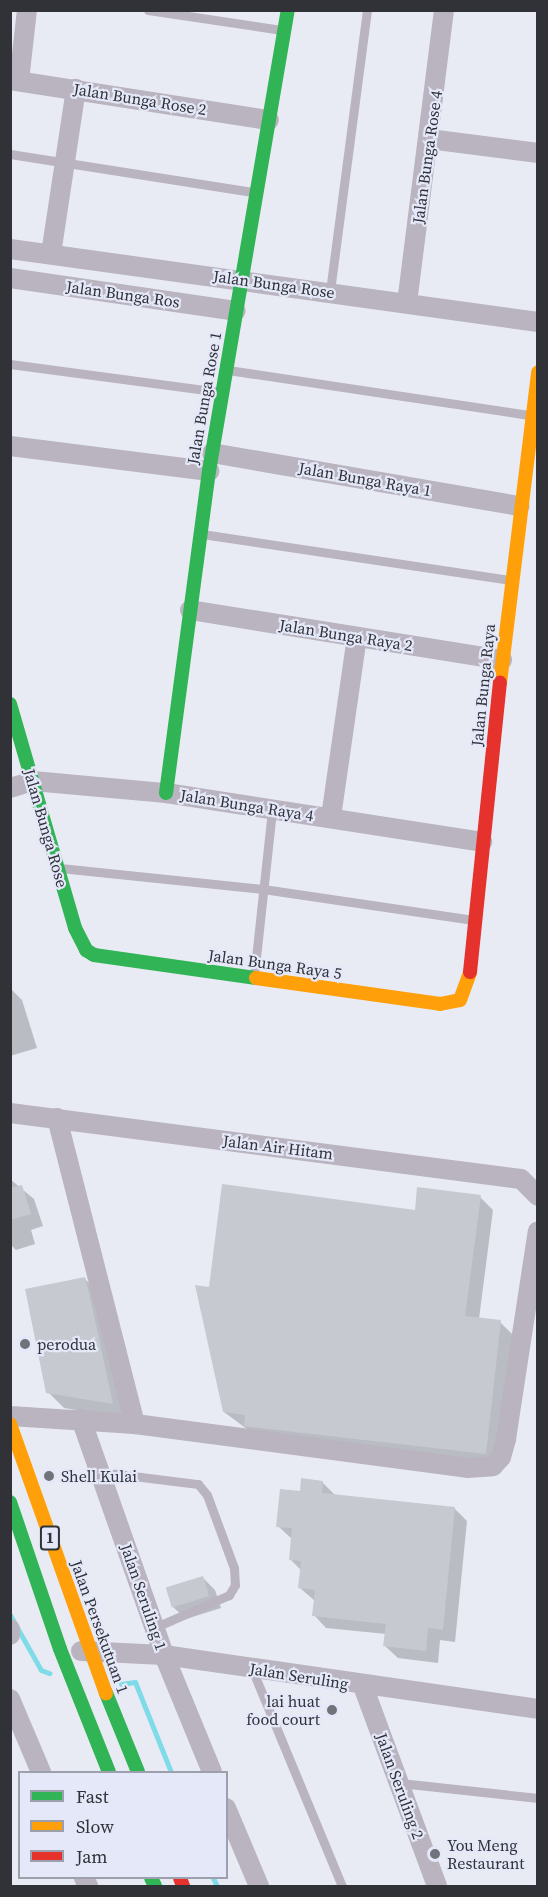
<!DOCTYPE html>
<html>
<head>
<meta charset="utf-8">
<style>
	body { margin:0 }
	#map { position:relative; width:548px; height:1897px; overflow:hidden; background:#e9ebf4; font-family:"Source Serif 4",serif }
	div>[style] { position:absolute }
	.shadow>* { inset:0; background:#0003 }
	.stream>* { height:5px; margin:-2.5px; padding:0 2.5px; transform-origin:2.5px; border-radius:2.5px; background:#7fdbe8 }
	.building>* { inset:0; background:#c6cad0; transform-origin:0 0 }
	.lane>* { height:9px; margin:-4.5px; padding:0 4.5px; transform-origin:4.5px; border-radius:4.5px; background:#b9b4bf }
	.street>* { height:20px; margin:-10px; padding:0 10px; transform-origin:10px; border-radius:10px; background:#b9b4bf }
	.fast>* { height:14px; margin:-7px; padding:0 7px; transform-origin:7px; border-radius:7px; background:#30b455 }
	.slow>* { height:14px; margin:-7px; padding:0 7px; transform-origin:7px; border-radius:7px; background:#ff9f0a }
	.jam>* { height:14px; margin:-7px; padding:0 7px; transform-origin:7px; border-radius:7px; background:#e5322d }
	.dots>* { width:16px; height:16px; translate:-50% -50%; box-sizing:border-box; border:3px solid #e4e8f9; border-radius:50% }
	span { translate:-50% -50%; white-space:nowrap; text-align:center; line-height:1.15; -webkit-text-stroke:4.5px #e4e8f9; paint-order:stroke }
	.shield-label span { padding:2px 4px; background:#e4e8f9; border:2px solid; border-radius:4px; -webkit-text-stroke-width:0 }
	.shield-label { font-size:15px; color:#303238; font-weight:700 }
	.street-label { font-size:16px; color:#303238 }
	.poi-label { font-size:16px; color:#303238 }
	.left { translate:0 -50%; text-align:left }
	.right { translate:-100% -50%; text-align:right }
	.frame { position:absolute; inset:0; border:12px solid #303238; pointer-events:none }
	.legend { position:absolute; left:18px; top:1771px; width:210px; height:108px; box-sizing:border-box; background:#e4e8f9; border:2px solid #9c9fac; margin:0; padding:8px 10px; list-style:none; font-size:18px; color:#303238 }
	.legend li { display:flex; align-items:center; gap:12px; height:30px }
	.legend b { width:30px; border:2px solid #9c9fac }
</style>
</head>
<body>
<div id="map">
	<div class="shadow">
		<i style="clip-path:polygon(10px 988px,22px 1000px,37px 1048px,10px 1056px)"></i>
		<i style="clip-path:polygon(10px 1179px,34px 1199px,43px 1226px,31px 1230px,35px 1244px,16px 1250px,10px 1244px)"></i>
		<i style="clip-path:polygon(480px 1197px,493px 1210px,479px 1319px,500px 1322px,513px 1335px,499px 1466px,259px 1438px,224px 1412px,210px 1288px,416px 1212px)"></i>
		<i style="clip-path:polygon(85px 1279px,101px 1295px,128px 1419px,64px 1408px,48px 1392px)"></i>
		<i style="clip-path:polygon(322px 1482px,335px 1495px,455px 1509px,467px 1521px,455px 1642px,440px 1640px,438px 1663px,398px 1658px,385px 1646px,386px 1634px,326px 1628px,314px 1615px,315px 1601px,300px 1588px,302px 1571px,290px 1559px,292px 1539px,278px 1526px,301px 1492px)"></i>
		<i style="clip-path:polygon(202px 1577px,215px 1590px,221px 1608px,186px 1619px,173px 1607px)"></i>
	</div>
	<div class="stream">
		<i style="left:10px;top:1615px;width:63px;rotate:60.6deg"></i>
		<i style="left:41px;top:1670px;width:9px;rotate:21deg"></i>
		<i style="left:121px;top:1684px;width:14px;rotate:-8deg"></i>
		<i style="left:135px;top:1682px;width:97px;rotate:68.2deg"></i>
		<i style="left:213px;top:1878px;width:9px;rotate:63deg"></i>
	</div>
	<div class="building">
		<i style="clip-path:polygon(222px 1184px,415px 1210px,417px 1187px,481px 1195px,465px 1316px,501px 1320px,486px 1454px,244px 1426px,245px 1415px,223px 1412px,195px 1285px,209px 1287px)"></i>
		<i style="clip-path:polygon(22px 1185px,31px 1214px,10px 1220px,10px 1188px)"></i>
		<i style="clip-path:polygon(85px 1277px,90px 1297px,113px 1404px,46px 1393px,25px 1289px)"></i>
		<i style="clip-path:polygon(301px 1478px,323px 1481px,322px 1493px,455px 1507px,443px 1630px,428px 1628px,426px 1651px,383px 1646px,386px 1624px,312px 1616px,315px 1590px,298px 1588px,301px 1561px,289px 1560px,292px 1528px,276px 1527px,280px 1489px,300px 1491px)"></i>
		<i style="left:203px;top:1576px;width:21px;height:39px;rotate:73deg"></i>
	</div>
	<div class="lane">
		<i style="left:148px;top:10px;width:135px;rotate:8.5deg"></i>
		<i style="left:10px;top:154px;width:247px;rotate:8.9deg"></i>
		<i style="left:330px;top:291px;width:283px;rotate:-82.5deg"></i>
		<i style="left:10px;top:364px;width:211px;rotate:7.6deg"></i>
		<i style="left:228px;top:370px;width:304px;rotate:8.5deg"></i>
		<i style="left:202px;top:534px;width:309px;rotate:8.5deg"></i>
		<i style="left:60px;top:868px;width:204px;rotate:5.9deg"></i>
		<i style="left:263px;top:889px;width:211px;rotate:8.4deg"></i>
		<i style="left:254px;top:976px;width:168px;rotate:-83.8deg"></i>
		<i style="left:101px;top:1472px;width:98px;rotate:7.1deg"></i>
		<i style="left:198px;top:1484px;width:14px;rotate:51deg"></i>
		<i style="left:207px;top:1495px;width:78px;rotate:69.7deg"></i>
		<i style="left:234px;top:1568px;width:17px;rotate:87deg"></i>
		<i style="left:235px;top:1585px;width:12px;rotate:121deg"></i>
		<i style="left:229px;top:1595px;width:82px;rotate:156.3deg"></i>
		<i style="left:252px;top:1669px;width:235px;rotate:67.5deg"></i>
		<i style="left:400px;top:1783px;width:139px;rotate:6.2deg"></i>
	</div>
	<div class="street">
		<i style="left:10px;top:80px;width:262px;rotate:8.8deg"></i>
		<i style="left:19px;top:81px;width:71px;rotate:-83.6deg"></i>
		<i style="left:429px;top:139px;width:110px;rotate:7.3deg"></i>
		<i style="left:10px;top:249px;width:533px;rotate:7.87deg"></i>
		<i style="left:51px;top:254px;width:167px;rotate:-81.4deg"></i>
		<i style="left:10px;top:278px;width:228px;rotate:8.3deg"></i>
		<i style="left:407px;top:303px;width:295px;rotate:-82.8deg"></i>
		<i style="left:10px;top:446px;width:201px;rotate:7.2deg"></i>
		<i style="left:212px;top:453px;width:312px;rotate:9.8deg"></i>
		<i style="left:190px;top:610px;width:316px;rotate:9.1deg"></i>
		<i style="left:10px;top:788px;width:24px;rotate:-17deg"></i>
		<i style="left:33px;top:781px;width:134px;rotate:5.2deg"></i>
		<i style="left:166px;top:793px;width:320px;rotate:8.8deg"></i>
		<i style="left:331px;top:817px;width:182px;rotate:-81.8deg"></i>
		<i style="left:10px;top:1113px;width:515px;rotate:7.36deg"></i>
		<i style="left:521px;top:1179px;width:24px;rotate:45deg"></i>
		<i style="left:57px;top:1118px;width:316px;rotate:75.7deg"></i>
		<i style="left:10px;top:1416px;width:125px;rotate:3.7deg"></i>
		<i style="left:135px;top:1424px;width:335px;rotate:7.5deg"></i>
		<i style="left:467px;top:1468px;width:26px;rotate:-4deg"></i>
		<i style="left:493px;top:1466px;width:12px;rotate:-48deg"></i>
		<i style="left:501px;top:1457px;width:19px;rotate:-74deg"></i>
		<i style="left:506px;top:1439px;width:210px;rotate:-81.3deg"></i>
		<i style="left:81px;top:1419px;width:250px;rotate:70.6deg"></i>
		<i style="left:164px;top:1655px;width:126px;rotate:67.7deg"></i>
		<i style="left:10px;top:1629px;width:6px;rotate:90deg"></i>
		<i style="left:81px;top:1651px;width:83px;rotate:2.8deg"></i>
		<i style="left:164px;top:1655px;width:378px;rotate:8.2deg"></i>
		<i style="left:363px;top:1686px;width:213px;rotate:69.7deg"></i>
		<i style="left:10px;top:1699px;width:79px;rotate:67deg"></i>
		<i style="left:226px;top:1808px;width:85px;rotate:67.1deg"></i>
		<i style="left:84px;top:1878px;width:9px;rotate:63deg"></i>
	</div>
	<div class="fast">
		<i style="left:10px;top:704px;width:233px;rotate:73.8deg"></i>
		<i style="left:75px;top:928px;width:25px;rotate:63deg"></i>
		<i style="left:86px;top:950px;width:9px;rotate:32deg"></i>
		<i style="left:94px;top:955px;width:164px;rotate:8.1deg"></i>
		<i style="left:166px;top:793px;width:325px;rotate:-82.4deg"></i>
		<i style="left:209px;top:471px;width:468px;rotate:-80.3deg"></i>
		<i style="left:10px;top:1502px;width:155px;rotate:71.2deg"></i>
		<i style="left:60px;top:1649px;width:132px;rotate:68.3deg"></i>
		<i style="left:106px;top:1693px;width:85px;rotate:67.9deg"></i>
		<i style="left:151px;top:1878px;width:9px;rotate:63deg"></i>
	</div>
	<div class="slow">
		<i style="left:500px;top:683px;width:313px;rotate:-83deg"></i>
		<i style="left:256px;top:978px;width:186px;rotate:8deg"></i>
		<i style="left:440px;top:1004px;width:20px;rotate:-11deg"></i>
		<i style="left:460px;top:1000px;width:30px;rotate:-70deg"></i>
		<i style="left:10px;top:1424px;width:286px;rotate:70.4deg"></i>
	</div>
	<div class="jam">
		<i style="left:470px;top:972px;width:291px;rotate:-84.1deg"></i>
		<i style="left:180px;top:1878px;width:9px;rotate:69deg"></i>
	</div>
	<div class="dots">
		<i style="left:25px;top:1344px;background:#71737a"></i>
		<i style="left:49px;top:1476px;background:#71737a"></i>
		<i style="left:332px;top:1710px;background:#71737a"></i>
		<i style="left:435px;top:1854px;background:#71737a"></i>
	</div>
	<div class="shield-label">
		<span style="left:50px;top:1538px">1</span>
	</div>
	<div class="street-label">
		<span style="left:140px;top:99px;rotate:9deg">Jalan Bunga Rose 2</span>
		<span style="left:427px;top:157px;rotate:-82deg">Jalan Bunga Rose 4</span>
		<span style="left:274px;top:284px;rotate:8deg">Jalan Bunga Rose</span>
		<span style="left:123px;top:294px;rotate:8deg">Jalan Bunga Ros</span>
		<span style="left:204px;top:398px;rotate:-80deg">Jalan Bunga Rose 1</span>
		<span style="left:365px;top:479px;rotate:10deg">Jalan Bunga Raya 1</span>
		<span style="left:346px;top:635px;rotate:9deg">Jalan Bunga Raya 2</span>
		<span style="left:483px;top:685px;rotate:-84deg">Jalan Bunga Raya</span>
		<span style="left:247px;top:805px;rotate:9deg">Jalan Bunga Raya 4</span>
		<span style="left:46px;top:828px;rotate:74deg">Jalan Bunga Rose</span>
		<span style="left:275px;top:964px;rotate:8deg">Jalan Bunga Raya 5</span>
		<span style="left:278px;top:1147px;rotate:7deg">Jalan Air Hitam</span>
		<span style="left:144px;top:1597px;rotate:71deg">Jalan Seruling 1</span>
		<span style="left:100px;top:1627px;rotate:70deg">Jalan Persekutuan 1</span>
		<span style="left:299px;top:1676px;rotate:9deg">Jalan Seruling</span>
		<span style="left:400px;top:1786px;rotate:70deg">Jalan Seruling 2</span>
	</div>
	<div class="poi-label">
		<span class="left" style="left:37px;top:1344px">perodua</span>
		<span class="left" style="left:61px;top:1476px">Shell Kulai</span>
		<span class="right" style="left:320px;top:1710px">lai huat<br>food court</span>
		<span class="left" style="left:447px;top:1854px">You Meng<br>Restaurant</span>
	</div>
	<div class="frame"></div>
	<ul class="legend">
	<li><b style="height:8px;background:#30b455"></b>Fast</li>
	<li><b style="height:8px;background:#ff9f0a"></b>Slow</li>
	<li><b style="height:8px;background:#e5322d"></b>Jam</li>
	</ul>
</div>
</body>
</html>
